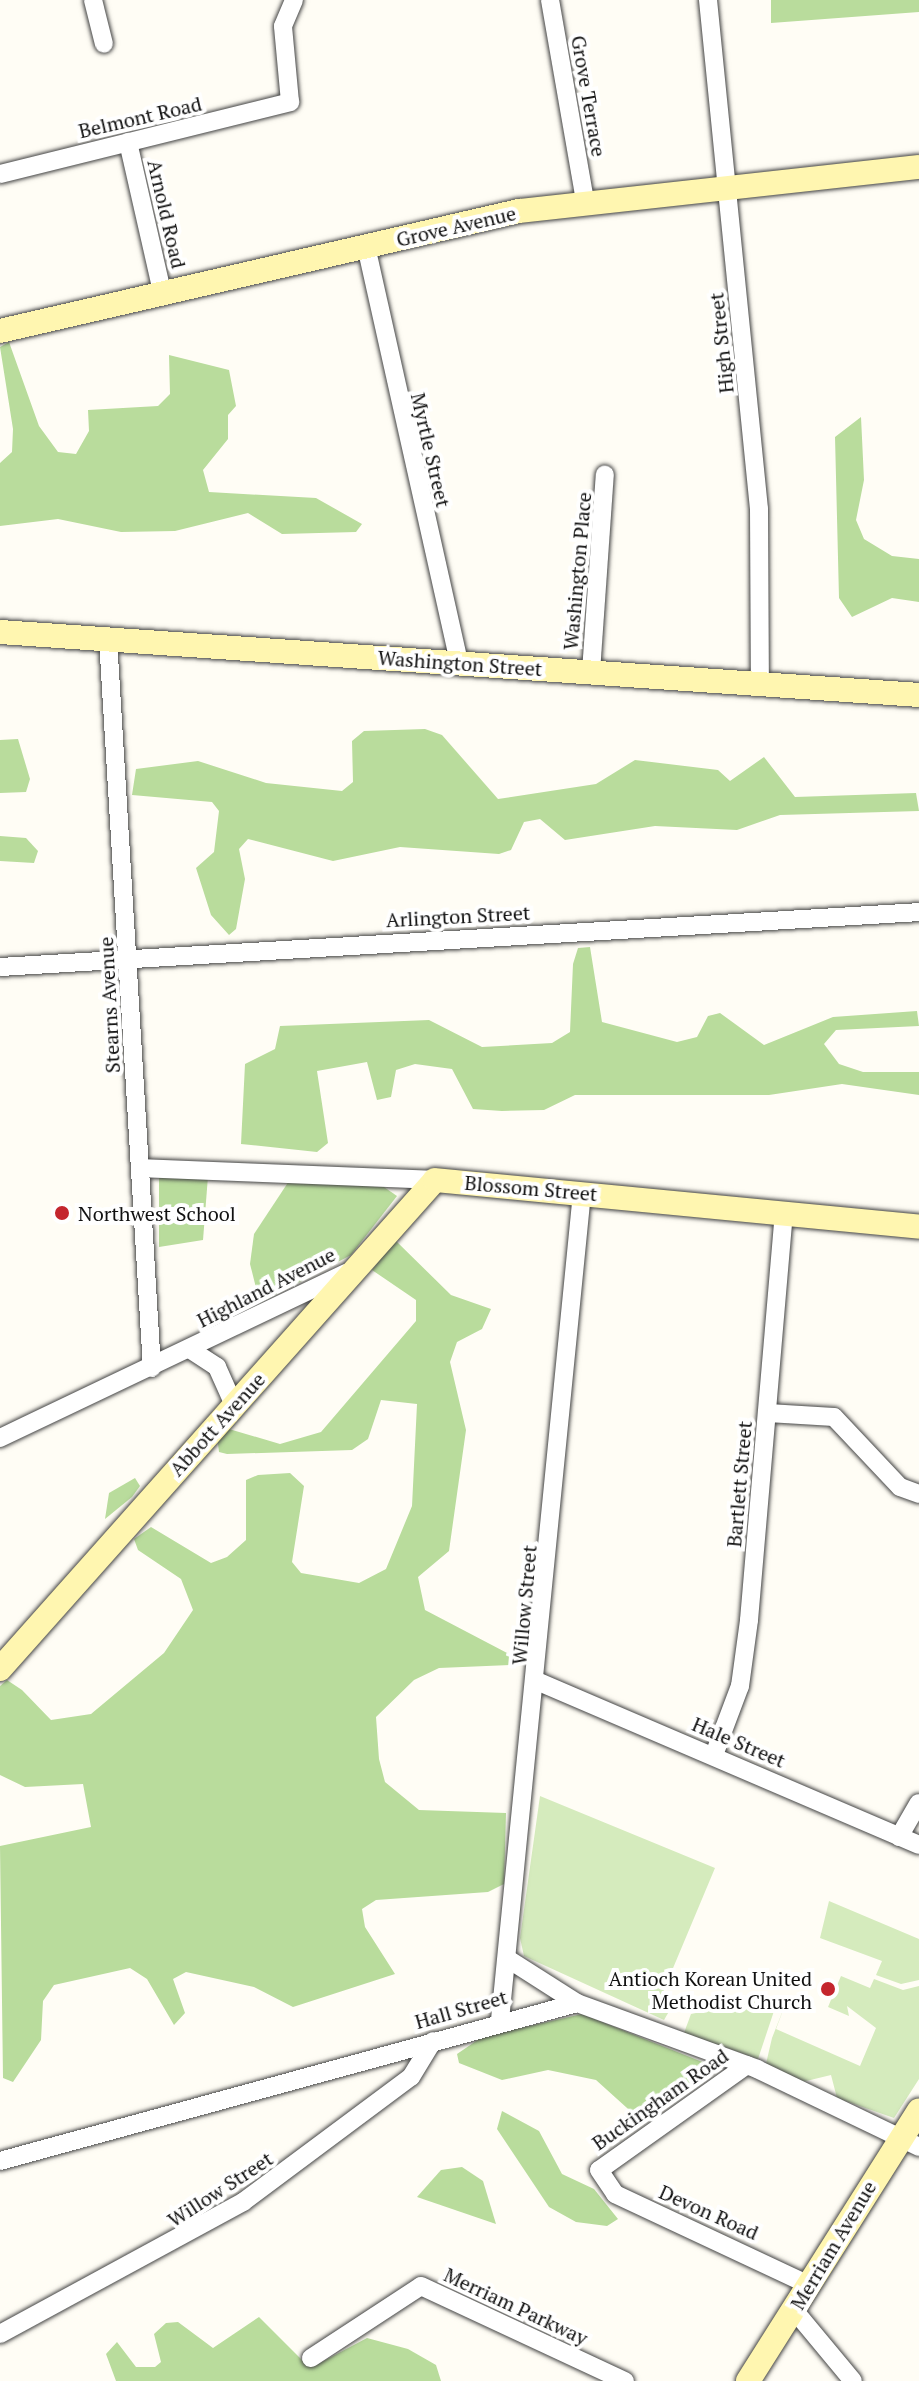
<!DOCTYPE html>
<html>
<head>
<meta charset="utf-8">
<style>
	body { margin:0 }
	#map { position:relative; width:919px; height:2381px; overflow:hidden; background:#fffdf5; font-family:"PT Serif",serif }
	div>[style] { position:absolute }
	.green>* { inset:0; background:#d5ebbd }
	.forest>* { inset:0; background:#b9dc9c }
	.roads { filter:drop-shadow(0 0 2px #444) drop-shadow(0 0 2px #444) }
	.street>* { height:18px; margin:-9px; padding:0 9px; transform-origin:9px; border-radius:9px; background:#fff }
	.secondary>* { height:24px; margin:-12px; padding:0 12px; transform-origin:12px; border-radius:12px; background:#fff6b0 }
	.dots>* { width:22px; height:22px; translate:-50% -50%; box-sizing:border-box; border:4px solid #fff; border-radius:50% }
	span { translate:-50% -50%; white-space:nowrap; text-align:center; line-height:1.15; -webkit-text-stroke:8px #fff; paint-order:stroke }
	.street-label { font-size:20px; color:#111 }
	.poi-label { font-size:20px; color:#111 }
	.left { translate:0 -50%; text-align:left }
	.right { translate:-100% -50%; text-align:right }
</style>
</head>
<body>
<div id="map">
	<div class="green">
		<i style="clip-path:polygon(540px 1796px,715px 1868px,663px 1992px,671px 2008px,664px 2020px,524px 1956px,520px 1938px)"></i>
		<i style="clip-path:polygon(829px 1901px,919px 1939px,919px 1980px,901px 1984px,876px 1975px,882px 1961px,820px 1938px)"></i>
		<i style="clip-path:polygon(841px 1976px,870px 1988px,874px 1979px,903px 1990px,919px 1986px,919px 2079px,894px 2118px,837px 2098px,831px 2075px,802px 2082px,765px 2068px,772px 2038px,787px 2000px,776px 2029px,860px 2066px,876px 2028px,847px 2006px,849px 2016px,828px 2007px)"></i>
		<i style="clip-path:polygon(779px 1996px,758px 2059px,684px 2033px,691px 2014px)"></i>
	</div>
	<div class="forest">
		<i style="clip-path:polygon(771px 0,919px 0,919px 12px,771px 23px)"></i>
		<i style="clip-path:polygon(9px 342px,39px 426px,58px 452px,76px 454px,89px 431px,88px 410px,158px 406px,170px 394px,169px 355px,229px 370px,236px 406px,228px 415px,228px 439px,203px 470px,209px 492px,316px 498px,362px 524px,356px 532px,282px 534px,248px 513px,175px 531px,121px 532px,58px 519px,0 526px,0 463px,12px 452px,13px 429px,0 347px)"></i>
		<i style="clip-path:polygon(861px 417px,864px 480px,856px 520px,864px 539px,892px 556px,919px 559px,919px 602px,892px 598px,852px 617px,839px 598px,835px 437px)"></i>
		<i style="clip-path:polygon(425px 729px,442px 735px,498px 799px,596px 784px,635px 760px,718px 770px,730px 781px,764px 757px,795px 797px,916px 793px,919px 811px,780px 815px,737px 830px,655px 826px,565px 840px,540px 819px,524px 822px,511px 850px,499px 854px,400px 847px,333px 861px,248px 839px,239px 849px,245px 879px,236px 929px,229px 935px,211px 915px,196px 868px,214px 852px,219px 811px,212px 802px,132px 795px,136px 769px,198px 761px,266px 783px,342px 791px,353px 782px,352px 741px,364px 731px)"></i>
		<i style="clip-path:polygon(18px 739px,30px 779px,26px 792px,0 793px,0 740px)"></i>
		<i style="clip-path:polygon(0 836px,26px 838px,38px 851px,34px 863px,0 861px)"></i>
		<i style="clip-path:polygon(590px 947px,602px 1022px,677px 1042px,697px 1037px,708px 1016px,720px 1013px,764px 1045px,833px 1017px,917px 1011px,919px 1026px,836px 1030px,824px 1044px,839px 1064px,863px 1072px,919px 1072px,919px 1095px,842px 1084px,769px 1095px,575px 1095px,544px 1110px,502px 1111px,473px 1109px,452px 1069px,415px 1064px,396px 1070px,391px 1097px,377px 1100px,367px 1062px,317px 1071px,328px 1143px,317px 1152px,241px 1144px,245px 1064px,275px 1049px,280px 1026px,429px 1020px,482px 1047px,552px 1043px,570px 1032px,573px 964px,578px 948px)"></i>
		<i style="clip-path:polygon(208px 1176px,203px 1240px,159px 1247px,159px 1178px)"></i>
		<i style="clip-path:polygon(289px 1181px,384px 1187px,397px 1196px,351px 1255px,260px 1303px,250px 1264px,254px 1234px)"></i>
		<i style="clip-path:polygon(395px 1240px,451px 1295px,491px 1309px,482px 1329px,457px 1342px,450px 1362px,466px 1430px,449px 1551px,418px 1577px,425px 1610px,509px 1654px,510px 1665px,439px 1668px,414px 1680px,376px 1717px,379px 1759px,385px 1782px,419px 1810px,506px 1813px,504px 1884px,488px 1892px,376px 1900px,362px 1909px,365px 1927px,395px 1974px,293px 2007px,254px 1987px,186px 1972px,173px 1979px,185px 2013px,174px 2025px,147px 1979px,130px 1968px,54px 1985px,43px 2001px,41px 2040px,13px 2082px,3px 2078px,0 1846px,91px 1827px,83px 1784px,25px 1787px,0 1775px,0 1686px,7px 1680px,22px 1690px,51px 1720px,91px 1714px,164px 1653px,193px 1610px,181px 1579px,138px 1550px,134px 1539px,151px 1527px,211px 1563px,227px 1557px,246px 1540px,246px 1480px,258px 1475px,290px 1473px,304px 1486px,292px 1562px,301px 1573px,359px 1583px,386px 1569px,412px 1506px,417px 1404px,381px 1400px,368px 1439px,352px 1450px,227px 1454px,219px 1452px,217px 1436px,229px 1429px,280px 1444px,321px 1432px,416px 1321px,416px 1300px,372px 1270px)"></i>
		<i style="clip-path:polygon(135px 1478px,140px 1486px,132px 1497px,105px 1519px,109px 1493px)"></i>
		<i style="clip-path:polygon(582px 2014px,710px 2065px,710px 2077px,653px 2117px,637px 2117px,596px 2080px,548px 2070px,502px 2080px,459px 2063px,457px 2054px,482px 2037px)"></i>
		<i style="clip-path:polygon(502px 2111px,539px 2131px,562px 2174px,594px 2189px,618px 2219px,607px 2226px,576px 2222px,549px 2207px,497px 2129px)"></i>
		<i style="clip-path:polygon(462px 2167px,483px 2181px,496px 2224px,417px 2197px,441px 2170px)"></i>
		<i style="clip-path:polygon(259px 2317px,305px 2363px,316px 2365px,367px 2338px,408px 2349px,436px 2365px,441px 2381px,116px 2381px,106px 2354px,117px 2342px,136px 2367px,155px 2367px,161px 2362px,154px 2334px,166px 2323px,178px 2322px,213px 2348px)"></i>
	</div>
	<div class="roads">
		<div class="street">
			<i style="left:93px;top:0;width:45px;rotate:76deg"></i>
			<i style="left:550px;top:0;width:203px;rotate:80.1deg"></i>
			<i style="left:708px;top:0;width:512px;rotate:84.28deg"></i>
			<i style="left:759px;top:509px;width:175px;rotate:89.7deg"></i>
			<i style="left:128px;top:142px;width:158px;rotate:77.2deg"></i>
			<i style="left:0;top:174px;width:299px;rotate:-13.9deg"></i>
			<i style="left:290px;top:102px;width:76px;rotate:-95.3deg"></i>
			<i style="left:283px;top:26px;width:28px;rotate:-67deg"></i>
			<i style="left:366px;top:246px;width:427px;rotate:77.4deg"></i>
			<i style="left:108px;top:639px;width:730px;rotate:86.55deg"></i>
			<i style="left:591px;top:672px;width:198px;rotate:-86deg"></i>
			<i style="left:0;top:967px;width:921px;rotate:-3.42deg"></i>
			<i style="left:141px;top:1168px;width:294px;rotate:2.3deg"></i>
			<i style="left:191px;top:1350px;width:31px;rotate:33deg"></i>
			<i style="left:217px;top:1367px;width:42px;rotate:65.9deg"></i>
			<i style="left:768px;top:1413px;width:66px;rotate:3.5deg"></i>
			<i style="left:834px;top:1417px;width:96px;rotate:46.7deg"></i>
			<i style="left:900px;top:1487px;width:20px;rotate:20deg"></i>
			<i style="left:0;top:1438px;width:383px;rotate:-25.5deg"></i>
			<i style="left:539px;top:1682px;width:413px;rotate:23.2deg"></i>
			<i style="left:714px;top:1755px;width:74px;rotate:-69.4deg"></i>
			<i style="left:740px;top:1686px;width:67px;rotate:-82.2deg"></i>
			<i style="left:749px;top:1620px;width:409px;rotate:-85.1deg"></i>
			<i style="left:899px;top:1837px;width:39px;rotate:-60deg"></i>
			<i style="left:508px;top:1959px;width:82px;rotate:32.5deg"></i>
			<i style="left:500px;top:2020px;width:831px;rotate:-84.34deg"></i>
			<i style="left:747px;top:2065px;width:181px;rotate:144.6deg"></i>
			<i style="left:599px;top:2170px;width:29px;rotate:56deg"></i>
			<i style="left:615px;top:2194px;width:214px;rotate:25.1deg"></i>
			<i style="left:0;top:2161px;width:598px;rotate:-15.31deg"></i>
			<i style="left:577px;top:2003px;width:192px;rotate:20.1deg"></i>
			<i style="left:757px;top:2069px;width:180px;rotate:25.7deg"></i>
			<i style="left:794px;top:2310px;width:92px;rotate:50.3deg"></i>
			<i style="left:0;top:2334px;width:277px;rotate:-28.5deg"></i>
			<i style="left:243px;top:2202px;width:209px;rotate:-36.7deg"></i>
			<i style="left:411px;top:2077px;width:42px;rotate:-58.6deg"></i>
			<i style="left:311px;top:2358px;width:131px;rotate:-33.2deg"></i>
			<i style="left:421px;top:2286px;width:225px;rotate:25deg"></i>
		</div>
		<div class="secondary">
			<i style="left:0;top:331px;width:533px;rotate:-13.02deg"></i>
			<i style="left:519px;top:211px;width:402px;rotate:-6.3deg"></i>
			<i style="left:0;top:632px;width:921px;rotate:3.92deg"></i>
			<i style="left:0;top:1669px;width:654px;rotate:-48.34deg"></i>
			<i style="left:435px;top:1180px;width:486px;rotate:5.5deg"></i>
			<i style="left:748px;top:2381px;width:320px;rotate:-57.7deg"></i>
		</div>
	</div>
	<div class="dots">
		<i style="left:62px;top:1213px;background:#c4262e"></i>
		<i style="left:828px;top:1989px;background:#c4262e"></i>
	</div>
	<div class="street-label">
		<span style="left:589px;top:96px;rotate:80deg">Grove Terrace</span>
		<span style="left:140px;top:117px;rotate:-13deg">Belmont Road</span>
		<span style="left:167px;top:214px;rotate:77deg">Arnold Road</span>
		<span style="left:456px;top:226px;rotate:-13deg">Grove Avenue</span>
		<span style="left:721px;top:343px;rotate:-96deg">High Street</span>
		<span style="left:431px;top:450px;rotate:77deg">Myrtle Street</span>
		<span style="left:577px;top:571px;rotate:-85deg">Washington Place</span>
		<span style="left:460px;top:663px;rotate:4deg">Washington Street</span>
		<span style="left:458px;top:916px;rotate:-3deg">Arlington Street</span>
		<span style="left:109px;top:1005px;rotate:-93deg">Stearns Avenue</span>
		<span style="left:531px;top:1188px;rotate:5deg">Blossom Street</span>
		<span style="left:266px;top:1287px;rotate:-27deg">Highland Avenue</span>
		<span style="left:217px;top:1424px;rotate:-48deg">Abbott Avenue</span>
		<span style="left:739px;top:1484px;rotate:-85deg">Bartlett Street</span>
		<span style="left:524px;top:1605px;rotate:-85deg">Willow Street</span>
		<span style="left:739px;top:1742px;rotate:23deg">Hale Street</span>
		<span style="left:461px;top:2009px;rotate:-16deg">Hall Street</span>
		<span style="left:660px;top:2099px;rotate:-35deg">Buckingham Road</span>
		<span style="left:220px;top:2189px;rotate:-33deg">Willow Street</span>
		<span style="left:709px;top:2212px;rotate:24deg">Devon Road</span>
		<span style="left:833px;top:2245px;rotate:-59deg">Merriam Avenue</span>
		<span style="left:516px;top:2306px;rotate:25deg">Merriam Parkway</span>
	</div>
	<div class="poi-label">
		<span class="left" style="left:78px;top:1213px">Northwest School</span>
		<span class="right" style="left:812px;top:1990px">Antioch Korean United<br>Methodist Church</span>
	</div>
</div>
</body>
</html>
